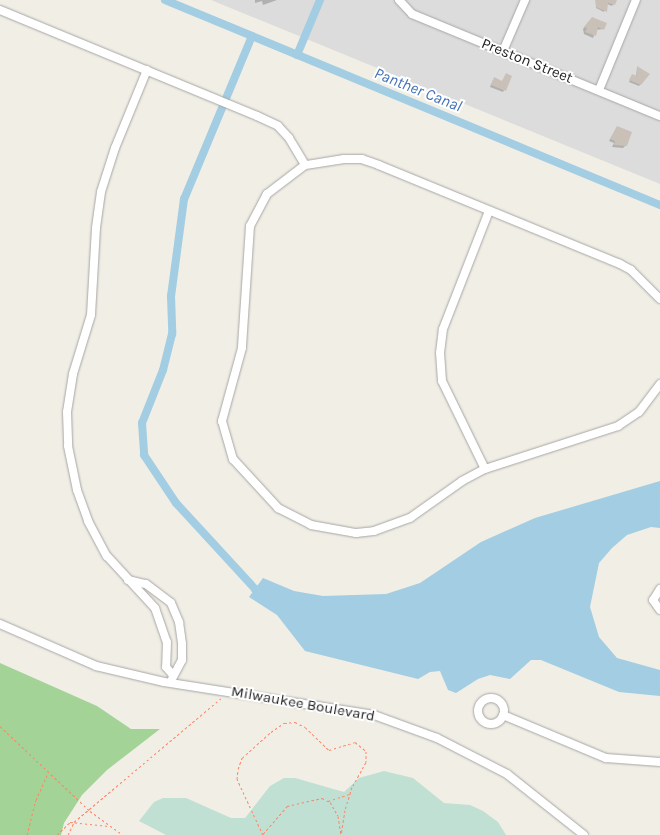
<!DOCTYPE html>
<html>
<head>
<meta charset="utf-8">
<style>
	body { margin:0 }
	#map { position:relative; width:660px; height:835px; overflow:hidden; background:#f1eee5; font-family:Karla,sans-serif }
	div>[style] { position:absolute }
	.residential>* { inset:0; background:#dddcdc }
	.forest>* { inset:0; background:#a3d396 }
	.wetland>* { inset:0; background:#c0e0d4 }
	.water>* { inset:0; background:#a2cde2 }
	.shadow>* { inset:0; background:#0003 }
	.canal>* { height:8px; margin:-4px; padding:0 4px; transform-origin:4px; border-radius:4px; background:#a2cde2 }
	.building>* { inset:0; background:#c9c1b7 }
	.path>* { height:1px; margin-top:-0.5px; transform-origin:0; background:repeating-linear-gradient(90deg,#ff8467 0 2.5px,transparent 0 5px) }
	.roads { filter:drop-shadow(0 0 1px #a6a6a6) drop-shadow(0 0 1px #a6a6a6) }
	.street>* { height:8px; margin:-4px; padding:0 4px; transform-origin:4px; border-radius:4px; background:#fff }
	.street>.ring { margin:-4px; padding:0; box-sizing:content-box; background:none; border:8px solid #fff; border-radius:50% }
	span { translate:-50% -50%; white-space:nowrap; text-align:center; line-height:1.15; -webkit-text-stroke:4px #fff; paint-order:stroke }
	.street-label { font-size:15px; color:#1f1f1f }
	.water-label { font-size:16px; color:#4373b7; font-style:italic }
</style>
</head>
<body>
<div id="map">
	<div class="residential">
		<i style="clip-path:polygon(211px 0,660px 0,660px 184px)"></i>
	</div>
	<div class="forest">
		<i style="clip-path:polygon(0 663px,97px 706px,131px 729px,160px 729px,107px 770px,82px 795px,64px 823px,61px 835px,0 835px)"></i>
	</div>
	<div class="wetland">
		<i style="clip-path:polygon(384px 771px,413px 778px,444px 803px,470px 805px,483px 811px,498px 822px,506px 835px,166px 835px,139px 821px,154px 802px,163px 798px,186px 798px,231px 818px,245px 818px,270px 786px,284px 778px,295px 778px,344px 792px,359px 778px)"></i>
	</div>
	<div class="water">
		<i style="clip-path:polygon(660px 481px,660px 528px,651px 527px,627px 535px,612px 548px,599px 563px,590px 607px,599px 637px,617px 658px,660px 670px,660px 696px,619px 692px,541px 660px,531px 660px,510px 679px,490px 675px,478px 679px,456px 693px,448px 690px,440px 671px,430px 672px,418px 679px,305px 651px,277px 615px,249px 597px,263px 578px,294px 591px,323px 596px,386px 594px,420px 583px,481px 542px,535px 518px)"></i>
	</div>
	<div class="shadow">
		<i style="clip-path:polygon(255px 0,277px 0,263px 5px,262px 1px,255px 3px)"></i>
		<i style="clip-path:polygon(597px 0,616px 0,612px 6px,607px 4px,604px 12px,596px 8px)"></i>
		<i style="clip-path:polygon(589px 21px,603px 29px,596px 30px,593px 38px,584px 34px,583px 29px)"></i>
		<i style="clip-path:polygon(637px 67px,648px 74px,639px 86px,629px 82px,631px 77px,636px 77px)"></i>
		<i style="clip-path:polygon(511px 76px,503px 92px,490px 87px,493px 80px,502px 82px)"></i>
		<i style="clip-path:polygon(617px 127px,626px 145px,623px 148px,612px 147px,614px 143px,609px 141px)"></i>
	</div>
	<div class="canal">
		<i style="left:165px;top:0;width:536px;rotate:22.5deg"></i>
		<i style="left:252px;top:36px;width:177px;rotate:112.6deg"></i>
		<i style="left:184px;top:199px;width:98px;rotate:97.6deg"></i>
		<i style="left:171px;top:296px;width:38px;rotate:88deg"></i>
		<i style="left:172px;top:334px;width:37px;rotate:104deg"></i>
		<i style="left:163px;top:370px;width:57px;rotate:111.6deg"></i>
		<i style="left:142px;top:423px;width:32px;rotate:86deg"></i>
		<i style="left:144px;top:455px;width:58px;rotate:56.3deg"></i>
		<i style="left:176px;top:503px;width:117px;rotate:47.4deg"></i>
		<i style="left:255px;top:589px;width:9px;rotate:13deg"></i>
		<i style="left:297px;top:55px;width:60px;rotate:-67.3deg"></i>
	</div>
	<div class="building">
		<i style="clip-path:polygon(595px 0,617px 0,615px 5px,608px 3px,607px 12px,596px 7px)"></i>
		<i style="clip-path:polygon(592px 17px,607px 23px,604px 30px,598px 27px,596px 36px,585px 32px,587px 28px,584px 27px)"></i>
		<i style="clip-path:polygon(637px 66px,650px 74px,641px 85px,629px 80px,632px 74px,637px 76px)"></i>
		<i style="clip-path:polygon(506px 73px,512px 76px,506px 91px,491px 85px,494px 77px,502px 81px)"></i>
		<i style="clip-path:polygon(617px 126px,632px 132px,627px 146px,614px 145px,615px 141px,610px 139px)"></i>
	</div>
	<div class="path">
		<i style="left:0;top:726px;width:124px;rotate:43.4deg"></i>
		<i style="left:90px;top:811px;width:41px;rotate:36deg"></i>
		<i style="left:328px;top:801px;width:23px;rotate:-18deg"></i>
		<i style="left:263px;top:834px;width:37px;rotate:-49deg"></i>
		<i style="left:287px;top:806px;width:36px;rotate:-13deg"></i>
		<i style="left:322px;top:798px;width:9px;rotate:27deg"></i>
		<i style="left:330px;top:802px;width:16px;rotate:60deg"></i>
		<i style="left:338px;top:816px;width:18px;rotate:81deg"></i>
		<i style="left:27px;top:835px;width:36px;rotate:-76deg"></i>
		<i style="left:36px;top:800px;width:30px;rotate:-66deg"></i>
		<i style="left:57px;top:835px;width:18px;rotate:-45deg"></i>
		<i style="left:70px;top:822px;width:39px;rotate:6deg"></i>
		<i style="left:68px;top:835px;width:14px;rotate:-65deg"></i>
		<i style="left:74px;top:822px;width:192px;rotate:-40.1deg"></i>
		<i style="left:263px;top:835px;width:62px;rotate:-114.9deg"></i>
		<i style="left:237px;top:779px;width:10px;rotate:-84deg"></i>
		<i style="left:238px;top:769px;width:12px;rotate:-70deg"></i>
		<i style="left:242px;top:758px;width:39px;rotate:-42deg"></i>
		<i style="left:271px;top:732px;width:16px;rotate:-35deg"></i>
		<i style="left:284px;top:723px;width:11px;rotate:-5deg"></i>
		<i style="left:295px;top:722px;width:11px;rotate:27deg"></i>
		<i style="left:305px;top:727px;width:33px;rotate:44deg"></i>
		<i style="left:329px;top:750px;width:27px;rotate:-17deg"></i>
		<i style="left:355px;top:742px;width:14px;rotate:39deg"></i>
		<i style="left:366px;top:751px;width:11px;rotate:90deg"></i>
		<i style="left:366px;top:762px;width:29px;rotate:119deg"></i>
		<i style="left:352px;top:787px;width:24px;rotate:107deg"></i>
		<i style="left:345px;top:810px;width:25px;rotate:99deg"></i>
	</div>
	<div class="roads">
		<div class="street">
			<i style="left:399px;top:0;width:19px;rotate:47deg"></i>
			<i style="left:412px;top:14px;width:268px;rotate:22.4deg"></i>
			<i style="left:0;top:10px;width:278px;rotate:22.4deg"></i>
			<i style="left:257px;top:116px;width:23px;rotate:25deg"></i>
			<i style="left:278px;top:126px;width:16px;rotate:47deg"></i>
			<i style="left:289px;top:138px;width:31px;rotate:59deg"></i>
			<i style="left:503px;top:51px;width:56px;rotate:-66.7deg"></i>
			<i style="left:147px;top:70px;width:84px;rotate:112.3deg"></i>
			<i style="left:115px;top:148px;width:46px;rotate:107.7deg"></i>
			<i style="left:101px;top:192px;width:36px;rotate:98deg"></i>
			<i style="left:96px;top:228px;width:87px;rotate:93.3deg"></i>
			<i style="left:91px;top:315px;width:62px;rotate:107deg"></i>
			<i style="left:73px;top:374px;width:38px;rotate:99deg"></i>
			<i style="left:67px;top:412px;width:34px;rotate:88deg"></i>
			<i style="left:68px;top:446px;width:45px;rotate:78.4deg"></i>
			<i style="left:77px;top:490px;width:33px;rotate:70deg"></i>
			<i style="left:88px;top:521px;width:40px;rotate:62deg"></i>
			<i style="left:107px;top:556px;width:71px;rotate:47.3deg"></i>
			<i style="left:155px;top:608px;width:36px;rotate:71deg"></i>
			<i style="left:167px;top:642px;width:25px;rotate:92deg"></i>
			<i style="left:166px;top:667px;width:11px;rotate:49deg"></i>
			<i style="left:599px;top:90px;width:97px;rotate:-67.7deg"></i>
			<i style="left:660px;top:299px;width:41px;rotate:-135deg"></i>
			<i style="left:631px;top:270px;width:13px;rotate:-151deg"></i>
			<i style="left:620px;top:264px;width:261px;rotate:-157.7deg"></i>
			<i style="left:379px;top:165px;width:18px;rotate:-161deg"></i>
			<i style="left:362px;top:159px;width:18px;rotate:180deg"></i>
			<i style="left:344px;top:159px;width:39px;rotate:171deg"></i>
			<i style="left:305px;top:165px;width:48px;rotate:142.7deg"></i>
			<i style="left:267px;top:194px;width:36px;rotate:118deg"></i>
			<i style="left:250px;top:226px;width:122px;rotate:93.8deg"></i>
			<i style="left:242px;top:348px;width:76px;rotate:105.3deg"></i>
			<i style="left:222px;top:421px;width:40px;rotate:74deg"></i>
			<i style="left:233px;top:459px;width:67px;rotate:47.4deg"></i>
			<i style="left:278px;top:508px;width:37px;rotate:27deg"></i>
			<i style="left:311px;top:525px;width:46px;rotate:10.1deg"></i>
			<i style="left:356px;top:533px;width:18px;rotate:-6deg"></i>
			<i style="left:374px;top:531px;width:38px;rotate:-20deg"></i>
			<i style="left:410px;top:518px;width:64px;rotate:-35.4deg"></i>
			<i style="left:462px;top:481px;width:26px;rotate:-28deg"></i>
			<i style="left:485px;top:469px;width:140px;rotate:-17.9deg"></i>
			<i style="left:618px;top:426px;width:25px;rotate:-34deg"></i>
			<i style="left:639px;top:412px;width:35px;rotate:-53deg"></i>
			<i style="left:485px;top:469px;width:98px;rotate:-116deg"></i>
			<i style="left:442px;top:381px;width:28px;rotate:-94deg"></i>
			<i style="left:440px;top:353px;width:24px;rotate:-83deg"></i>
			<i style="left:443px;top:329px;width:127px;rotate:-68.7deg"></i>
			<i style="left:128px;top:580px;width:18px;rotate:13deg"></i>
			<i style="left:146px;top:584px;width:31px;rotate:37deg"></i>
			<i style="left:171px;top:603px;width:21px;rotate:67deg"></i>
			<i style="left:179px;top:622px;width:22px;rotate:82deg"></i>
			<i style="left:182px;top:644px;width:16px;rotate:90deg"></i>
			<i style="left:182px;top:660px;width:21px;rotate:118deg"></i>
			<i style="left:660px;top:589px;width:13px;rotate:122deg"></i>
			<i style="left:653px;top:600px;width:12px;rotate:55deg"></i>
			<i style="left:0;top:624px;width:105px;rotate:23.6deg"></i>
			<i style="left:96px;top:666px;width:70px;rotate:13.2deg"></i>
			<i style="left:164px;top:682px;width:213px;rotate:8.9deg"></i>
			<i style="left:374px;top:715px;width:67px;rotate:20.1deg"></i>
			<i style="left:437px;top:738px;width:79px;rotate:27.2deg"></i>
			<i style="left:507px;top:774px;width:98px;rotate:38.4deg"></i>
			<i class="ring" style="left:478px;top:698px;width:18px;height:18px"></i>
			<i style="left:503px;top:715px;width:112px;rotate:22.7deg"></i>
			<i style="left:606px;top:758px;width:54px;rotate:4.2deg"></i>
		</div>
	</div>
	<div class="street-label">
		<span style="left:527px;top:61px;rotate:22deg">Preston Street</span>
		<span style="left:303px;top:704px;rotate:10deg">Milwaukee Boulevard</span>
	</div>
	<div class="water-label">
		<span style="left:418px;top:90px;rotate:22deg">Panther Canal</span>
	</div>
</div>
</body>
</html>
